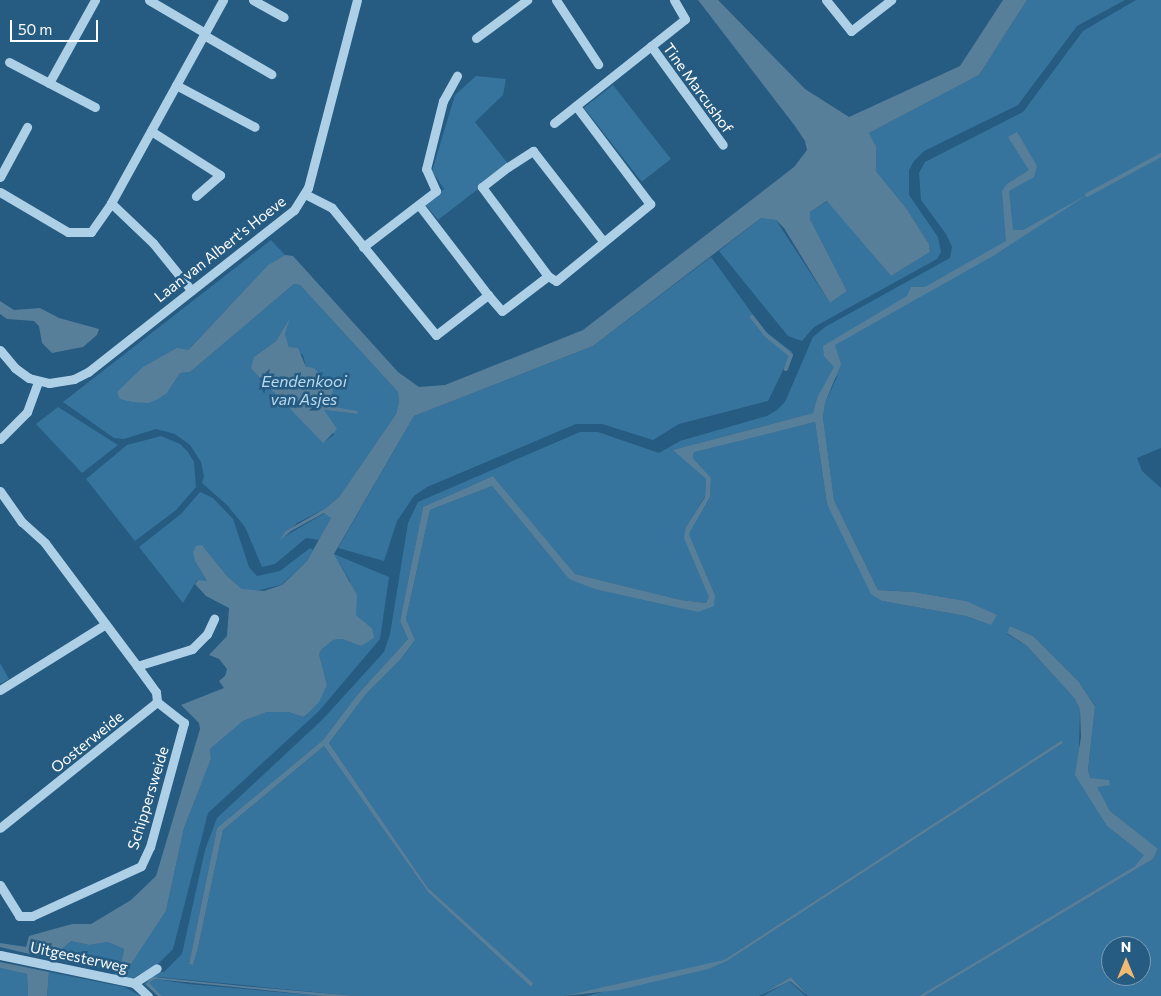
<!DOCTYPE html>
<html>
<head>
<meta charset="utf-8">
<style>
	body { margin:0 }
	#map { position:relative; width:1161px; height:996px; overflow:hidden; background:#265b82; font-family:Commissioner,sans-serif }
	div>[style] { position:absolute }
	.green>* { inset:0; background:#36749e; transform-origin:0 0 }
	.water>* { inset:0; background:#587f99 }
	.stream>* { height:4px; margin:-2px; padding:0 2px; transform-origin:2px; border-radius:2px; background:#587f99 }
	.minor>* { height:9px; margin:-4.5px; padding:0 4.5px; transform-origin:4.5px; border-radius:4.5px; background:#aed0e7 }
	span { translate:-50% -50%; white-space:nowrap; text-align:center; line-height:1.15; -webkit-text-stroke:5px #265b82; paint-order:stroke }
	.street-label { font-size:15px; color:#fff }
	.water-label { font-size:16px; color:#b9d9ee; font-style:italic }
	.north { position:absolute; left:1101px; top:936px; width:50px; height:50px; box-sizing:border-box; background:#265b82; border:1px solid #7d9db4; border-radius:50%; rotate:0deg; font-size:14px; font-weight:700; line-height:20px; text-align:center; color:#fff }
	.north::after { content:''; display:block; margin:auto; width:18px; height:22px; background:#f0ba73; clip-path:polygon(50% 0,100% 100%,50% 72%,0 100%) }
	.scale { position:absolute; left:10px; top:20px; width:88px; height:22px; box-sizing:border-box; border:2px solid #fff; border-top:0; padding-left:6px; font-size:15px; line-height:18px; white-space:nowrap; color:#fff; -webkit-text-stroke:4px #265b82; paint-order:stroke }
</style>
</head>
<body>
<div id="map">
	<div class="green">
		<i style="clip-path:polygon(1027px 0,1125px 0,1077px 26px,1018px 105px,924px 151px,914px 161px,909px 170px,909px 195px,938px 237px,941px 252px,937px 259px,814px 327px,802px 341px,788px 336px,719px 251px,761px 218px,776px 220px,830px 303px,847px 291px,810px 219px,810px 212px,828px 201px,891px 276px,930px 252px,929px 244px,906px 208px,876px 171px,876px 146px,869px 133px,979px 75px)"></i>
		<i style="clip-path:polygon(evenodd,1136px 0,1161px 0,1161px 448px,1137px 458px,1142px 471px,1161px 488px,1161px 996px,924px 996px,1153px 859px,1158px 850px,1110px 811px,1090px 779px,1088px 770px,1095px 705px,1079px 682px,1033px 636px,1010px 626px,1007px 634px,1027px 646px,1075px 699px,1080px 710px,1079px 745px,1089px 796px,1107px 826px,1145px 855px,1135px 866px,919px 996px,808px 996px,791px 977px,759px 996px,586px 996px,727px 961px,1063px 743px,1062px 740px,724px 960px,710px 965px,564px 996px,356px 996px,159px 977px,140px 984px,154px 972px,164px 972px,182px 954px,205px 850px,217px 818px,323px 719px,384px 652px,390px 634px,408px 523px,418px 502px,580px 432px,598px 432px,659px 453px,680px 441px,767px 416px,777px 410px,785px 402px,813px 337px,825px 327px,950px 258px,952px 247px,946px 234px,921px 200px,919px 173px,925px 162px,1023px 112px,1083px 31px,1136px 0,838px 375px,825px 403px,823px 417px,834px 500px,878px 590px,914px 592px,966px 601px,991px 625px,966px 616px,882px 601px,827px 504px,815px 422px,694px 451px,693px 458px,711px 478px,710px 497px,689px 534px,715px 595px,698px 612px,569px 579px,492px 486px,430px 510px,406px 619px,415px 640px,400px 660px,366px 694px,329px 743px,428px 888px,532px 983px,531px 987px,428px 892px,324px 746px,223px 830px,198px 948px,193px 965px,189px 964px,217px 828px,323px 740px,358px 694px,408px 639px,400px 621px,423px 507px,493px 476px,575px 574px,681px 600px,706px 603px,710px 597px,686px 527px,705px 496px,706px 479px,674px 450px,813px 413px,817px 398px,838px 375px,1136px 0,1111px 946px,1141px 946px,1141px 976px,1111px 976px,1111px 946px)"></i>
		<i style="clip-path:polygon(476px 76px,506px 79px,503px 95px,475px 122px,509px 165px,438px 220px,425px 204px,444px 189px,432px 171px,455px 95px)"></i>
		<i style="left:613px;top:85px;width:94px;height:37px;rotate:52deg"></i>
		<i style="clip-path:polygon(evenodd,271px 240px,285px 255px,268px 265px,188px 350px,167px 393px,180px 373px,190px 372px,294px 284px,300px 285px,398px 392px,399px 402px,396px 414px,339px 497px,326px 508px,297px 523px,282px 538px,325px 513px,331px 518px,319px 540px,306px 538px,275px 564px,262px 567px,245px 527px,227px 505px,202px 483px,204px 476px,201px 462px,190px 445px,175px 434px,156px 429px,124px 439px,114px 438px,63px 402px,271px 240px,289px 320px,285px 334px,289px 347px,303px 355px,306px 367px,333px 395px,329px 406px,358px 414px,324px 410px,334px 435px,325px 441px,254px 357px,276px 341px,289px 320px)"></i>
		<i style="clip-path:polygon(711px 257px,765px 331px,792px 352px,768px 401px,679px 424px,653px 440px,602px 424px,576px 424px,427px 487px,414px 496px,397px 521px,384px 561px,338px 548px,414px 416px,593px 346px)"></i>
		<i style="clip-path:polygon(58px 407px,118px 445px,82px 473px,36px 424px)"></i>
		<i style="clip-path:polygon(161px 436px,180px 444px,188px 452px,194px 462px,196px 487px,176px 510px,135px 541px,86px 479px,127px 445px)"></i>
		<i style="clip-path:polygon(200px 492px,213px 498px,233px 519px,249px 567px,257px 576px,280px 571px,310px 548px,313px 550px,307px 561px,281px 585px,251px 592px,242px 589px,227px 576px,202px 545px,195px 561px,207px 581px,197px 580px,183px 603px,139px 547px,181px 514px)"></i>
		<i style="clip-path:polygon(334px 554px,389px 577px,380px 639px,319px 711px,208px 813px,173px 949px,159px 963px,130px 980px,114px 975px,116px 971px,59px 961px,62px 949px,71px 941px,89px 945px,108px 942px,124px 949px,120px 969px,126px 972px,166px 911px,184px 828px,211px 759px,210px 749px,243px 721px,267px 712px,288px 712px,305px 717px,327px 685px,319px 654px,322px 649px,332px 640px,342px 639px,361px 646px,372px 628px,356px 615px,350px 581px)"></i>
		<i style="clip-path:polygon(0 663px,9px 679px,0 684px)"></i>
		<i style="clip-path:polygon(0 968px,27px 974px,28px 996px,0 996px)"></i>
		<i style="clip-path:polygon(49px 972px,124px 987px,141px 996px,47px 996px)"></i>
		<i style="clip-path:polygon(155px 979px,188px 984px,322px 996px,162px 996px,148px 983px)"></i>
		<i style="clip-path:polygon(789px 981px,806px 996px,763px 996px,775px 989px)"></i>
	</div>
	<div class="water">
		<i style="clip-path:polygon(698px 0,718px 0,805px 89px,849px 117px,960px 66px,1003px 0,1027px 0,979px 75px,869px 133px,876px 146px,876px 171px,906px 208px,929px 244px,930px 252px,891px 276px,827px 201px,810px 212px,810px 219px,847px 291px,830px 303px,784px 228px,776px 220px,761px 218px,593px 346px,414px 416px,334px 554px,357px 595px,356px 615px,372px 628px,374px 638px,361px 646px,342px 639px,333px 640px,322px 649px,319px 654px,327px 685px,319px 702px,304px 717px,288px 712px,267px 712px,243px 721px,210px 749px,211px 759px,184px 828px,166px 911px,126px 972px,120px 969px,124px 949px,108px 942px,89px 945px,71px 941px,62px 949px,59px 961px,0 947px,0 943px,26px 947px,29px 936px,72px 924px,91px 924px,131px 900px,156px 876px,200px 729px,199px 723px,181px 705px,224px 688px,219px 681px,225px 676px,227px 669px,219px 659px,209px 655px,227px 636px,229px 608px,206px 596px,195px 584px,198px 580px,207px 581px,195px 561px,193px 552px,196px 546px,202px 545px,227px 576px,242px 589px,264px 591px,282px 585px,307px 561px,331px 518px,324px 513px,291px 531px,280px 540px,286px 531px,326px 508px,339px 497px,396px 414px,399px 402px,398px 392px,300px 285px,294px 284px,190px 372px,180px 373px,167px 393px,158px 399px,149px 403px,132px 402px,120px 399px,117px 392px,143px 367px,177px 348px,188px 350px,192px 346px,268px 265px,285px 255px,293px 256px,398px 372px,419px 387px,445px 385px,583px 330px,794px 167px,807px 150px,805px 141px,795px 126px)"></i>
		<i style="clip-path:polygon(1017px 132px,1037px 166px,1034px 177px,1009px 191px,1013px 230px,1023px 230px,1087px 195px,993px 256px,835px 345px,841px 364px,825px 403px,823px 417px,834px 500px,878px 590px,914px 592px,966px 601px,997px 615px,991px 625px,966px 616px,882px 601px,871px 594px,827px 504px,815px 422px,694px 452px,693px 458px,711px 478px,710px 497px,689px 534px,715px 595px,714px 606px,698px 612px,595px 589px,569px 579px,492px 486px,430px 510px,406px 619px,415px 640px,400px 660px,366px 694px,329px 743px,428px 888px,533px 983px,531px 987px,428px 892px,324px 746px,223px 830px,198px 948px,193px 965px,189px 964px,217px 828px,323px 740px,358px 694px,408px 639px,400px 621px,423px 507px,493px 476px,575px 574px,681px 600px,706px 603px,709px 597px,684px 538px,686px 527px,705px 497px,706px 479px,673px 450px,813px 413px,817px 398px,834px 367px,824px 356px,823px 346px,907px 296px,911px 287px,925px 287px,1006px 241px,1002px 191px,1007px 184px,1029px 170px,1008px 137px)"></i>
		<i style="clip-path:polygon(0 301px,14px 310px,40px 308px,59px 318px,99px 329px,97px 335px,83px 347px,52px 353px,42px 343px,39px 326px,34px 321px,7px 319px,0 314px)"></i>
		<i style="clip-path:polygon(290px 318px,285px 334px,289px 347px,298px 348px,306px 367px,314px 368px,333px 389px,329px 406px,357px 411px,358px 414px,324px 410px,337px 429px,323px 443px,251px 368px,254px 357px,276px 341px)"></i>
		<i style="clip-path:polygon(1010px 626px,1033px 636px,1079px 682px,1095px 706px,1088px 770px,1090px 778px,1109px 780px,1110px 785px,1097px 787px,1110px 811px,1158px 849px,1153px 859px,924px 996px,919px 996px,1135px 866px,1144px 855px,1107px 826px,1075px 775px,1081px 737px,1080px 710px,1075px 699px,1027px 646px,1007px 633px)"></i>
		<i style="clip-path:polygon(1062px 740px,1063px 743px,727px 961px,708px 969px,619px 990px,564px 996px,724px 960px)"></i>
		<i style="clip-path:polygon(0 962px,49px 972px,47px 996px,28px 996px,27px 974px,0 968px)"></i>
		<i style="clip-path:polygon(153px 977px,243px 986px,356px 996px,322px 996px,155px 979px,149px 983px,162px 996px,158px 996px,145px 984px)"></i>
		<i style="clip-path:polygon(791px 977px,808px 996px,790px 981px,759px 996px)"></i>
	</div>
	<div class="stream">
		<i style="left:1087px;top:195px;width:84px;rotate:-28.4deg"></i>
		<i style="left:752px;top:317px;width:23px;rotate:52deg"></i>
		<i style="left:766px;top:335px;width:32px;rotate:39deg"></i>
		<i style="left:791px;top:355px;width:15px;rotate:110deg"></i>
	</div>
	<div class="minor">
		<i style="left:149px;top:0;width:65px;rotate:30.5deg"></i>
		<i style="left:253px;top:0;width:35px;rotate:29deg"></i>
		<i style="left:556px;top:0;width:77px;rotate:56.7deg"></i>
		<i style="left:826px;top:0;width:40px;rotate:51deg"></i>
		<i style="left:851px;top:31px;width:51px;rotate:-37.8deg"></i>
		<i style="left:204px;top:35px;width:78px;rotate:30.2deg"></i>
		<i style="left:476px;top:38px;width:64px;rotate:-36.7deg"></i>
		<i style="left:651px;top:46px;width:122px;rotate:54deg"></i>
		<i style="left:9px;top:62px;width:97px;rotate:27.6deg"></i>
		<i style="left:49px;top:83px;width:95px;rotate:-61deg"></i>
		<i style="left:176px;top:85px;width:89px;rotate:28deg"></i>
		<i style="left:554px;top:123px;width:167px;rotate:-38.4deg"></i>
		<i style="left:685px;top:19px;width:22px;rotate:-120deg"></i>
		<i style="left:151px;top:131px;width:82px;rotate:32.5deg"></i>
		<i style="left:220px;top:175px;width:32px;rotate:139deg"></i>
		<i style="left:0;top:177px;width:57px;rotate:-61.6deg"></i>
		<i style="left:0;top:192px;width:79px;rotate:30.5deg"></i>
		<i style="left:68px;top:232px;width:23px"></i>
		<i style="left:91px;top:232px;width:35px;rotate:-55deg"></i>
		<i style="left:111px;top:203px;width:232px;rotate:-61.1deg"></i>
		<i style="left:305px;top:194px;width:30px;rotate:27deg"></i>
		<i style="left:332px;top:208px;width:164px;rotate:50.7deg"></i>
		<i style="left:436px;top:335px;width:66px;rotate:-37.6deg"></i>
		<i style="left:488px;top:295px;width:21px;rotate:49deg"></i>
		<i style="left:502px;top:311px;width:58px;rotate:-37.3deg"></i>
		<i style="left:548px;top:276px;width:9px;rotate:32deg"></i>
		<i style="left:556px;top:281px;width:122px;rotate:-39.3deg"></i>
		<i style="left:650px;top:204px;width:123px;rotate:-127.1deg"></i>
		<i style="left:111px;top:203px;width:58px;rotate:43.6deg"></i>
		<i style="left:153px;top:243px;width:60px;rotate:51deg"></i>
		<i style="left:419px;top:205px;width:113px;rotate:52.5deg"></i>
		<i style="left:363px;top:247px;width:92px;rotate:-37.5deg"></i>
		<i style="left:436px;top:191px;width:24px;rotate:-114deg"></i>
		<i style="left:426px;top:169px;width:70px;rotate:-76deg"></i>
		<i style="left:443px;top:101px;width:29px;rotate:-61deg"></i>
		<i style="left:548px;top:276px;width:111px;rotate:-126.6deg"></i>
		<i style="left:482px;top:187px;width:33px;rotate:-38deg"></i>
		<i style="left:508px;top:167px;width:30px;rotate:-33deg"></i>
		<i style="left:533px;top:151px;width:114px;rotate:52.1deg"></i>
		<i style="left:0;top:350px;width:23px;rotate:50deg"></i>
		<i style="left:15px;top:368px;width:17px;rotate:36deg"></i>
		<i style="left:29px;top:378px;width:21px;rotate:14deg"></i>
		<i style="left:49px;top:383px;width:25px;rotate:-9deg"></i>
		<i style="left:74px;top:379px;width:16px;rotate:-27deg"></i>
		<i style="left:88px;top:372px;width:262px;rotate:-38.2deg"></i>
		<i style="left:294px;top:210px;width:26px;rotate:-58deg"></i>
		<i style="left:308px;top:188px;width:194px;rotate:-75.4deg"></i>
		<i style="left:0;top:439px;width:38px;rotate:-45deg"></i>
		<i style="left:27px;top:412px;width:33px;rotate:-70deg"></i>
		<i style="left:0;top:491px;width:38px;rotate:55deg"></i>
		<i style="left:22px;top:522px;width:31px;rotate:42deg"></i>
		<i style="left:45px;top:543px;width:154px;rotate:53.2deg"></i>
		<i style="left:137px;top:666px;width:32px;rotate:54deg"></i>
		<i style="left:156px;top:692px;width:10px;rotate:84deg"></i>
		<i style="left:157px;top:702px;width:201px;rotate:141.3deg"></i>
		<i style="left:137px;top:666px;width:58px;rotate:-17.2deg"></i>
		<i style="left:192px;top:649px;width:21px;rotate:-45deg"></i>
		<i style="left:207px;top:634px;width:17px;rotate:-65deg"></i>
		<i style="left:0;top:690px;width:123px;rotate:-32deg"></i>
		<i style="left:0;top:885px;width:36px;rotate:58deg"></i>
		<i style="left:19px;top:916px;width:13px"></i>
		<i style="left:32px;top:916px;width:120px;rotate:-24.6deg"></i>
		<i style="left:141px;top:866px;width:21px;rotate:-65deg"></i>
		<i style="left:150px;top:847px;width:129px;rotate:-74.7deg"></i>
		<i style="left:184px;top:723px;width:34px;rotate:-142deg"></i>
		<i style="left:0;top:955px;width:137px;rotate:11.8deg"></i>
		<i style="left:134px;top:983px;width:19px;rotate:43deg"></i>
		<i style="left:134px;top:983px;width:27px;rotate:-33deg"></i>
	</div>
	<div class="street-label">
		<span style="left:698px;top:88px;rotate:54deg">Tine Marcushof</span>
		<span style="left:220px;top:249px;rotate:-38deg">Laan van Albert's Hoeve</span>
		<span style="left:87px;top:742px;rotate:-39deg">Oosterweide</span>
		<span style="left:148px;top:798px;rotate:-73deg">Schippersweide</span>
		<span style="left:79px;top:957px;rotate:12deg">Uitgeesterweg</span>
	</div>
	<div class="water-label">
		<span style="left:304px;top:390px">Eendenkooi<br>van Asjes</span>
	</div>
	<div class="north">N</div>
	<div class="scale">50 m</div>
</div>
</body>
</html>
